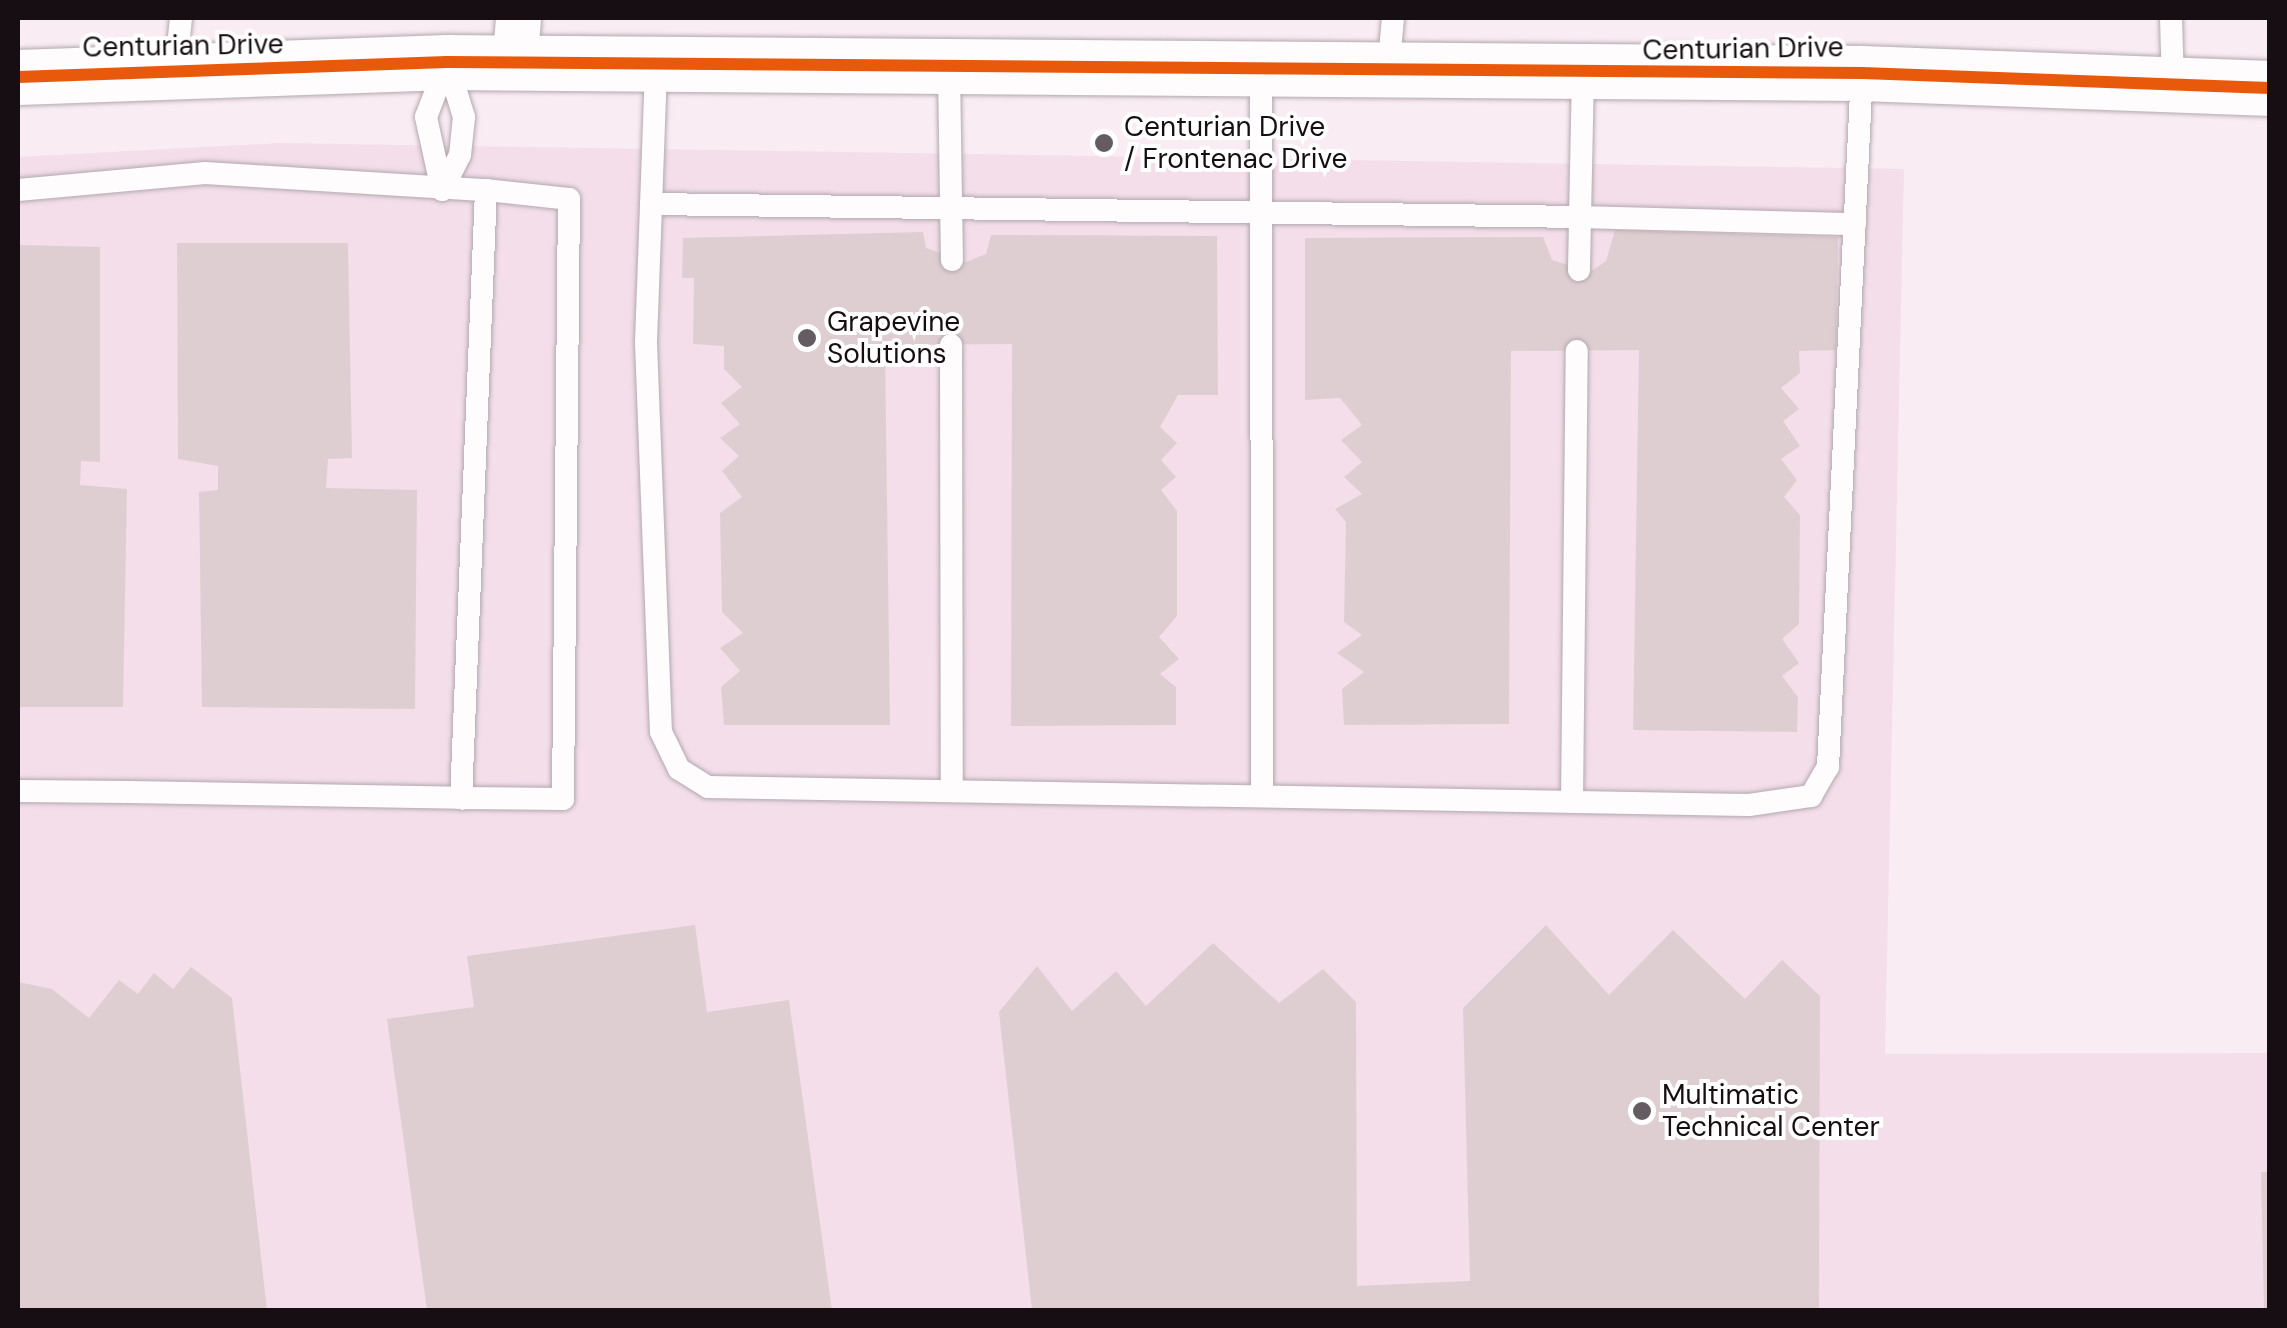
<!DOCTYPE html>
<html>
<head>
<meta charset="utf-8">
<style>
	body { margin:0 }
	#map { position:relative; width:2287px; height:1328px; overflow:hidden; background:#f9ecf3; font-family:"DM Sans",sans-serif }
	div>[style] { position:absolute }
	.built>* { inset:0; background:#f3deea }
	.building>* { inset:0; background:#deced2 }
	.roads { filter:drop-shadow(0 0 2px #b3a8ae) drop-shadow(0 0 2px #b3a8ae) }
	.service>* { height:22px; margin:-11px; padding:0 11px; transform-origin:11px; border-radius:11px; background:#fefcfd }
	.minor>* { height:45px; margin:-22.5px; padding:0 22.5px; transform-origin:22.5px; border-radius:22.5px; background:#fefcfd }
	.tertiary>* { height:55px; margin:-27.5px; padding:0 27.5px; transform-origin:27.5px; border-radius:27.5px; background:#fefcfd }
	.cycleway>* { height:12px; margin:-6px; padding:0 6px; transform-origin:6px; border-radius:6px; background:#e8590c }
	.dots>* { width:28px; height:28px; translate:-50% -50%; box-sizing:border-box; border:5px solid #fff; border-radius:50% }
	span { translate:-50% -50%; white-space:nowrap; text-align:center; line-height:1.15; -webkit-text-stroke:8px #fff; paint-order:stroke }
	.street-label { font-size:28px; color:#160e12 }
	.poi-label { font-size:28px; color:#160e12 }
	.left { translate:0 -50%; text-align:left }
	.frame { position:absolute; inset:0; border:20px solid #160e12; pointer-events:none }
</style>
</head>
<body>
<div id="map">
	<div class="built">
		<i style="clip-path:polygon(280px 143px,1904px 169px,1885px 1054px,2269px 1053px,2269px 1310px,18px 1310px,18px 157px)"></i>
	</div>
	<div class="building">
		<i style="clip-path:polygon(1615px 230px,1838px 237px,1836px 350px,1799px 351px,1800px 373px,1781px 388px,1799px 409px,1783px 421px,1800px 446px,1781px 459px,1797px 480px,1784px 497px,1800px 515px,1799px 624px,1782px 639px,1799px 663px,1782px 676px,1798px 697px,1797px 732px,1633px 730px,1639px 350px,1511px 351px,1509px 724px,1344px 725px,1342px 689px,1364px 672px,1337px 653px,1362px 635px,1344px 622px,1346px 522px,1335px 509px,1362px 494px,1344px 477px,1362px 462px,1341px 440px,1362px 425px,1340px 398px,1305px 400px,1305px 238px,1543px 237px,1552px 260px,1590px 272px,1606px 261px)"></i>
		<i style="clip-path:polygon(923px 232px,926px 248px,966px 262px,986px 254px,991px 235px,1217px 236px,1218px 395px,1178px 395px,1160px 427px,1177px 443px,1161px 460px,1176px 477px,1161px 490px,1177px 511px,1177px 616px,1159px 637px,1179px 659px,1160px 674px,1176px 687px,1176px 725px,1011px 726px,1012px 344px,885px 345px,890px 725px,724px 725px,721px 687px,740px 671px,720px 648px,743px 633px,722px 612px,720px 513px,742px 497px,722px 471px,739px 456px,720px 438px,740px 424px,721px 403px,742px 387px,724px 369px,724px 346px,693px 344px,694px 278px,682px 278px,683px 238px)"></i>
		<i style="clip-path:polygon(177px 243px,348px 243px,352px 458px,328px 459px,326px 488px,417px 490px,415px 709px,202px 707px,199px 492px,218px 490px,218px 466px,178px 459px)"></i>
		<i style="clip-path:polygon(18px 245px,100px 247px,100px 462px,81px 461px,80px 485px,127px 489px,123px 707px,18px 707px)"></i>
		<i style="clip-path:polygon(695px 925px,707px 1012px,789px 1000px,832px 1310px,427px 1310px,387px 1019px,474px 1007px,467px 956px)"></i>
		<i style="clip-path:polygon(1546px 925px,1609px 995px,1673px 930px,1745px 999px,1782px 960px,1820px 996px,1819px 1310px,1032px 1310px,999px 1012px,1037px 966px,1072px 1011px,1116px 971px,1146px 1006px,1213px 943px,1279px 1003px,1323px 969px,1356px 1002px,1357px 1286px,1470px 1281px,1463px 1008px)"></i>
		<i style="clip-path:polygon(191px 967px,232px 998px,267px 1310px,18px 1310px,18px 982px,52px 989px,89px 1018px,119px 980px,138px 994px,154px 973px,173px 989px)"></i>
		<i style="clip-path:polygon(2261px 1172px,2270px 1172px,2270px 1310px,2264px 1310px)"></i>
	</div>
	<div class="roads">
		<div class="service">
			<i style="left:2171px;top:18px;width:68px;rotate:88.3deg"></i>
			<i style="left:447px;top:62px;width:58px;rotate:72.8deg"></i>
			<i style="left:464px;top:117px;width:38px;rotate:96deg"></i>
			<i style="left:460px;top:155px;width:39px;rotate:117deg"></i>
			<i style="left:442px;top:190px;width:75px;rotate:-102.4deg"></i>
			<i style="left:426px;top:117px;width:59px;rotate:-69.1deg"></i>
			<i style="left:176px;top:66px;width:48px;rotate:-84.1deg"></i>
			<i style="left:656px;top:69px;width:274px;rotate:92.1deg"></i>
			<i style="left:646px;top:343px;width:389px;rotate:87.8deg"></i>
			<i style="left:661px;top:732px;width:41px;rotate:64.1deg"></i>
			<i style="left:679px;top:769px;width:34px;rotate:32deg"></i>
			<i style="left:708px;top:787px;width:1041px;rotate:0.99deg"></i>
			<i style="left:1749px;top:805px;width:63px;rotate:-8.3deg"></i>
			<i style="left:1811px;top:796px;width:34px;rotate:-60deg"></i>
			<i style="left:1828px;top:767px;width:695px;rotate:-87.2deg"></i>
			<i style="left:949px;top:72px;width:188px;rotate:89.1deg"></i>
			<i style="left:1388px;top:72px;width:54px;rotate:-84.7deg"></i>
			<i style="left:1261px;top:75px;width:721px;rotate:89.92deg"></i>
			<i style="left:18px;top:190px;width:188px;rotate:-5.2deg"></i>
			<i style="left:205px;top:173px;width:282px;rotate:3.5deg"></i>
			<i style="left:651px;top:204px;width:929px;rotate:0.8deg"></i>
			<i style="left:1580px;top:217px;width:141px;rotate:-88.8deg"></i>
			<i style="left:1579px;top:270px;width:53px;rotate:-88.9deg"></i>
			<i style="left:1580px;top:217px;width:275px;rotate:1.5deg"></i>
			<i style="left:951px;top:345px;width:446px;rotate:89.9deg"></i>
			<i style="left:18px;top:791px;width:111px;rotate:0.5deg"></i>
			<i style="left:129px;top:792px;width:332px;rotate:1deg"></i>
			<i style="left:461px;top:798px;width:102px;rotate:0.6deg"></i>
			<i style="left:563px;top:799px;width:600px;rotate:-89.43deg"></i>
			<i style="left:569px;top:199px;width:83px;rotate:-173.8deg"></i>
			<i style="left:486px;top:190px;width:609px;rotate:92.35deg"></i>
			<i style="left:1572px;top:802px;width:451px;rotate:-89.4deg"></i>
		</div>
		<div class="minor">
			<i style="left:514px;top:66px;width:48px;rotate:-85.2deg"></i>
		</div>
		<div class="tertiary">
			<i style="left:18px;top:77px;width:429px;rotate:-2deg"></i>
			<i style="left:447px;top:62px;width:1415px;rotate:0.45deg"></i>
			<i style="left:1862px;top:73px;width:408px;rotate:2.1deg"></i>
		</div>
	</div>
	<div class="cycleway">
		<i style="left:18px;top:77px;width:429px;rotate:-2deg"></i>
		<i style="left:447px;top:62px;width:1415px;rotate:0.45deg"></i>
		<i style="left:1862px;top:73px;width:408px;rotate:2.1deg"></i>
	</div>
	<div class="dots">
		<i style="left:1104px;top:143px;background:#655c61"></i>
		<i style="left:807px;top:338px;background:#655c61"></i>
		<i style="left:1642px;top:1111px;background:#655c61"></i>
	</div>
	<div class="street-label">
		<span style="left:183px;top:46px;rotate:-1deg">Centurian Drive</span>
		<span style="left:1743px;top:49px;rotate:-1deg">Centurian Drive</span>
	</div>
	<div class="poi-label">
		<span class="left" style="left:1124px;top:143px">Centurian Drive<br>/ Frontenac Drive</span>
		<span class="left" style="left:827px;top:338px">Grapevine<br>Solutions</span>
		<span class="left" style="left:1662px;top:1111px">Multimatic<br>Technical Center</span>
	</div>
	<div class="frame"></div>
</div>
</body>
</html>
